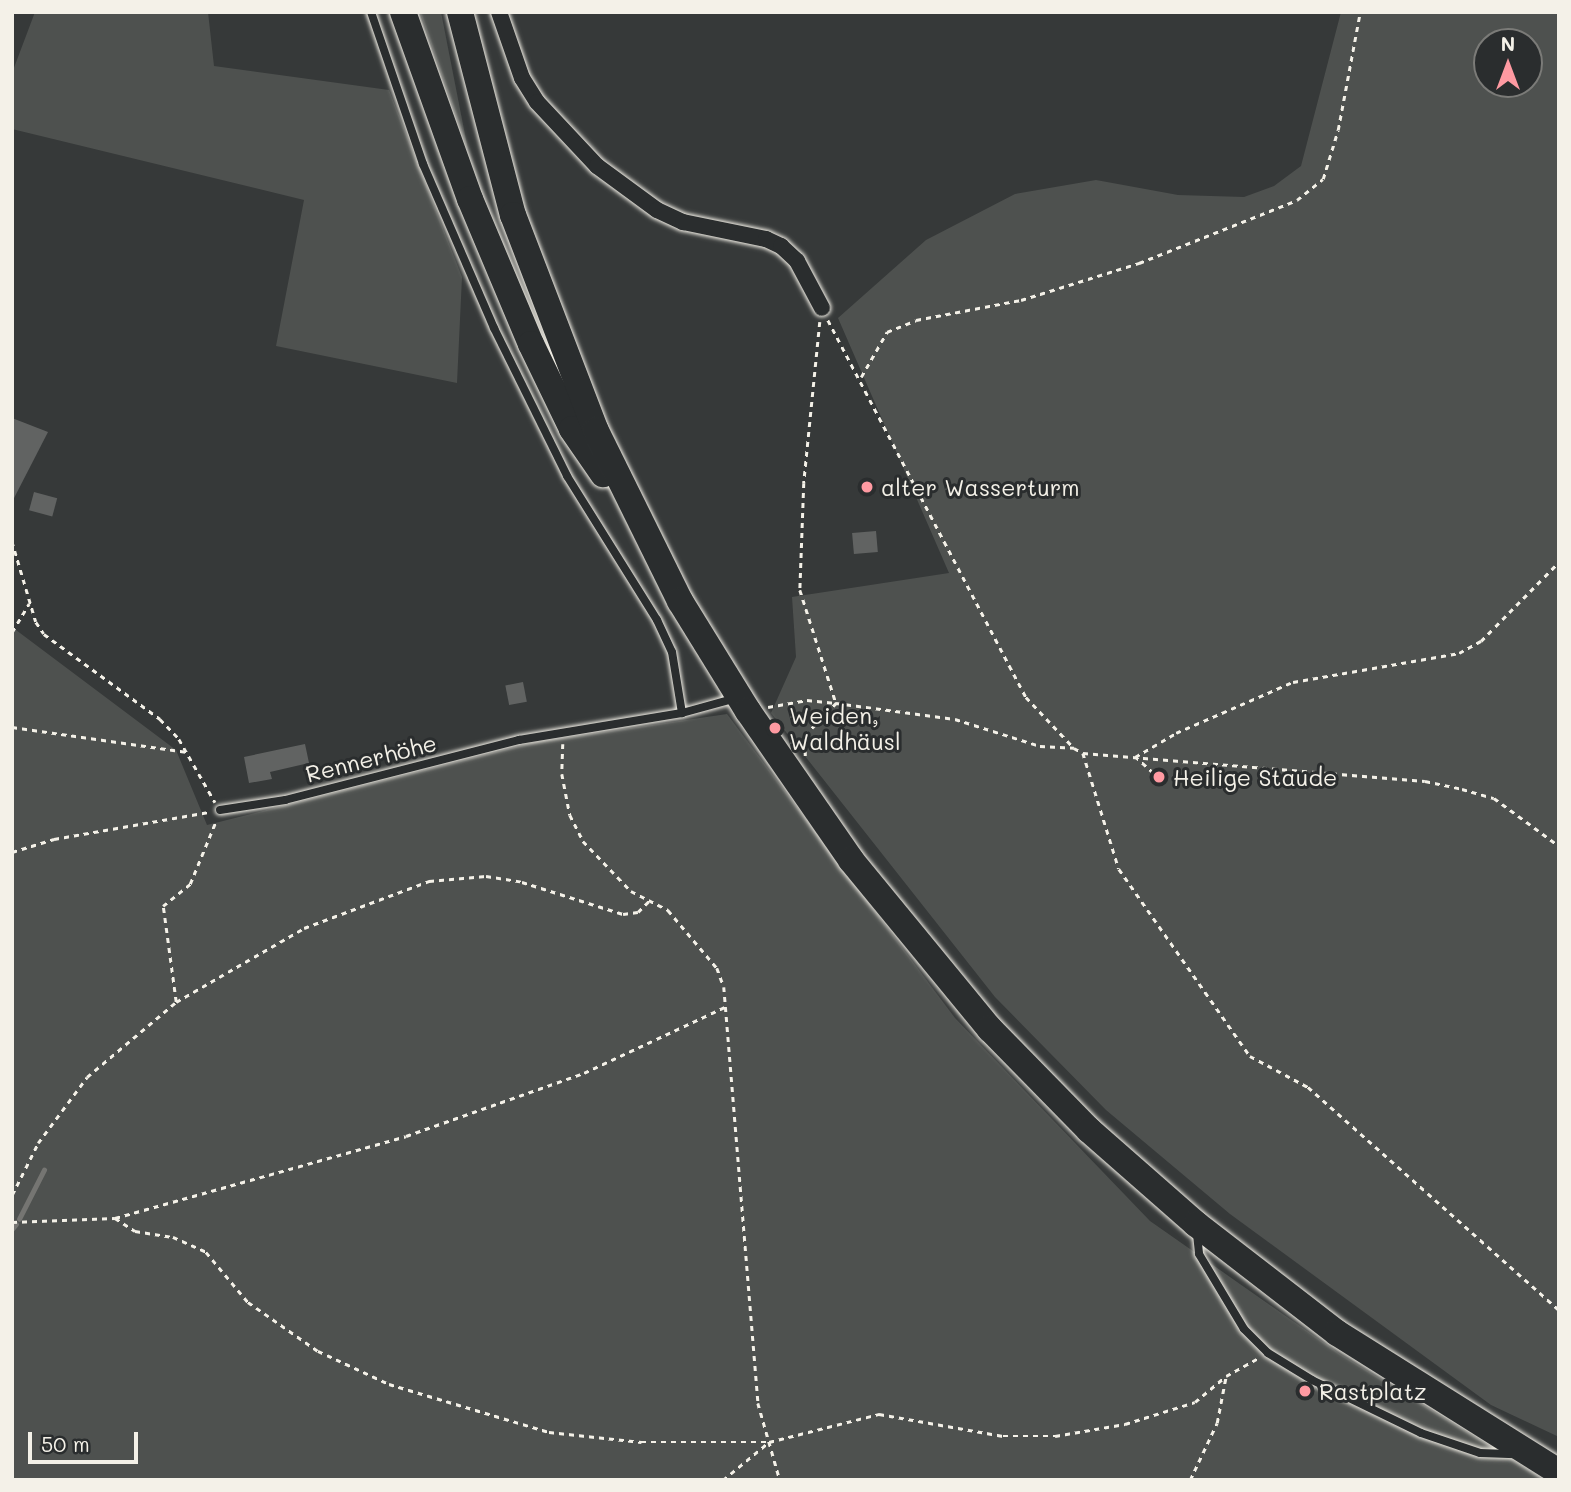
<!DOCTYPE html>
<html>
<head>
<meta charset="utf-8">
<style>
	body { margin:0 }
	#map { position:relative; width:1571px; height:1492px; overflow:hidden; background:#363939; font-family:Mali,sans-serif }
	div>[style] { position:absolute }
	.green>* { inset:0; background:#4e514f }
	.stream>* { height:4.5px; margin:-2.25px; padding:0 2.25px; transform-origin:2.25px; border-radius:2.25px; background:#757572 }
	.building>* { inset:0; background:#616362; transform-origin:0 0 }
	.path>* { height:2.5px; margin-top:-1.25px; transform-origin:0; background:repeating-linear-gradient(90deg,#f4f1e8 0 5px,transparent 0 10px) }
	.roads { filter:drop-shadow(0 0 2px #f4f1e8) drop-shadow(0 0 2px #f4f1e8) }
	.lane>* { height:8px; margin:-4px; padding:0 4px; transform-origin:4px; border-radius:4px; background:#2a2d2e }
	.street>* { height:16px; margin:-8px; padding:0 8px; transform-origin:8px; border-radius:8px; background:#2a2d2e }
	.primary>* { height:26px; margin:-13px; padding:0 13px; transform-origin:13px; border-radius:13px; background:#2a2d2e }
	.dots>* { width:19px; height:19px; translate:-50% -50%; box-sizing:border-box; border:4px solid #2a2d2e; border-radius:50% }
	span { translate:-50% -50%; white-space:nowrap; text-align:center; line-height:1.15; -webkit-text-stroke:6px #2a2d2e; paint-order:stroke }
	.poi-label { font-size:23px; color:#f4f1e8 }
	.left { translate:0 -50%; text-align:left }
	.street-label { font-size:23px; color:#f4f1e8 }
	.frame { position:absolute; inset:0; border:14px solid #f4f1e8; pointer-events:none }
	.north { position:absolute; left:1473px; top:28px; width:70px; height:70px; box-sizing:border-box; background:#2a2d2e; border:2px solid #7b7b78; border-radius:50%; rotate:0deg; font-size:19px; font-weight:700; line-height:28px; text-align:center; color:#f4f1e8 }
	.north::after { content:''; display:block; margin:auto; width:24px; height:32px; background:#ff9aa2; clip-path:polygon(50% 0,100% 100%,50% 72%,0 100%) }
	.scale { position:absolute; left:28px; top:1432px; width:110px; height:32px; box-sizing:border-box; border:4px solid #f4f1e8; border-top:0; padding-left:9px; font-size:21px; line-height:24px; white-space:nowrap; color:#f4f1e8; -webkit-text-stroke:5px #2a2d2e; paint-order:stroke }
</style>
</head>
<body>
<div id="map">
	<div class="green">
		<i style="clip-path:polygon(35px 12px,208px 12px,214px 66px,389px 90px,462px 277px,457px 383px,276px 346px,304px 200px,12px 129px,12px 73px)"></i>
		<i style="clip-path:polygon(420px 12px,441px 12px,468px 150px)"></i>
		<i style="clip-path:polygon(evenodd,1341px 12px,1559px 12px,1559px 1437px,1491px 1405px,1230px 1214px,1106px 1110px,995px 997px,771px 713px,796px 657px,792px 597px,949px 573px,838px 318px,926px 240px,1015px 194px,1096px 180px,1178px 195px,1244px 197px,1274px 186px,1301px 166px,1341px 12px,1487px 42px,1529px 42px,1529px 84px,1487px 84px,1487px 42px)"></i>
		<i style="clip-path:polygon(12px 627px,176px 750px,207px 825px,536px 742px,727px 714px,955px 1018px,1150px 1221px,1340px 1354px,1545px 1480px,12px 1480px)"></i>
	</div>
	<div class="stream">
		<i style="left:19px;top:1219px;width:55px;rotate:-63deg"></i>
		<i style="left:12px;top:1229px;width:6px;rotate:-51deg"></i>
	</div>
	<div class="building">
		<i style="clip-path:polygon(12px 418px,48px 432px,12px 502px)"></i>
		<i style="left:34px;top:492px;width:24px;height:19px;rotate:15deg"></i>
		<i style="left:876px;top:531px;width:21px;height:24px;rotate:85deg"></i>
		<i style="left:523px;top:682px;width:20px;height:18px;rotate:79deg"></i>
		<i style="clip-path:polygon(305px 744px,309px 763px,270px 772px,272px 779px,249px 783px,244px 757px)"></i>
	</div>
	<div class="path">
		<i style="left:828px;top:320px;width:426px;rotate:62.3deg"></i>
		<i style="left:1026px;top:697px;width:70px;rotate:46.7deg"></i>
		<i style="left:1074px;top:748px;width:10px;rotate:29deg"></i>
		<i style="left:1083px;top:753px;width:343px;rotate:4.7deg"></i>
		<i style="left:1425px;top:781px;width:38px;rotate:12deg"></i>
		<i style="left:1462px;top:789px;width:33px;rotate:16deg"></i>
		<i style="left:1494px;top:798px;width:81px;rotate:36.4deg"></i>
		<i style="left:820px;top:322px;width:162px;rotate:95.7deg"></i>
		<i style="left:804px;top:483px;width:107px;rotate:92.1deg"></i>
		<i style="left:800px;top:590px;width:119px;rotate:72.3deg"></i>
		<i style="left:861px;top:377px;width:52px;rotate:-60deg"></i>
		<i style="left:887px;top:332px;width:31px;rotate:-22deg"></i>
		<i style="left:916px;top:320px;width:107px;rotate:-10.8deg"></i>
		<i style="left:1021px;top:300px;width:124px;rotate:-17.4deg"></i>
		<i style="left:1139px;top:263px;width:170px;rotate:-21.7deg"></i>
		<i style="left:1297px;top:200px;width:33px;rotate:-39deg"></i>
		<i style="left:1323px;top:179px;width:51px;rotate:-73deg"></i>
		<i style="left:1338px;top:130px;width:120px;rotate:-79.4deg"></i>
		<i style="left:12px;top:541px;width:84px;rotate:73.5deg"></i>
		<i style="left:36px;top:622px;width:14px;rotate:56deg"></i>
		<i style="left:44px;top:634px;width:144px;rotate:36.2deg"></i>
		<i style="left:160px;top:719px;width:28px;rotate:46deg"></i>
		<i style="left:179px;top:739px;width:73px;rotate:60.3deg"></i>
		<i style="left:12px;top:632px;width:33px;rotate:-59deg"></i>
		<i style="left:768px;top:707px;width:40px;rotate:-10deg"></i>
		<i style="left:807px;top:700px;width:29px;rotate:6deg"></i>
		<i style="left:836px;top:703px;width:120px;rotate:7.7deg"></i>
		<i style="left:955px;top:719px;width:89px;rotate:17.6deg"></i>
		<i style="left:1040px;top:746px;width:34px;rotate:3deg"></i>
		<i style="left:12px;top:727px;width:177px;rotate:8.1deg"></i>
		<i style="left:563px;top:744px;width:30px;rotate:92deg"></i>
		<i style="left:562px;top:774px;width:42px;rotate:79deg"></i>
		<i style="left:570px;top:815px;width:29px;rotate:63deg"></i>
		<i style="left:583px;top:841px;width:69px;rotate:46.2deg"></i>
		<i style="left:631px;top:891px;width:42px;rotate:27.2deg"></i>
		<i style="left:668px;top:910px;width:76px;rotate:49.8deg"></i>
		<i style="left:717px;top:968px;width:20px;rotate:70deg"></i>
		<i style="left:724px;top:987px;width:417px;rotate:85.3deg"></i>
		<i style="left:758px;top:1403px;width:80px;rotate:74.1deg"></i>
		<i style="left:1083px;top:753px;width:121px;rotate:72.8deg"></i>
		<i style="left:1119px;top:869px;width:228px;rotate:55deg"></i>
		<i style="left:1250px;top:1056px;width:66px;rotate:28.1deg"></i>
		<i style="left:1308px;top:1087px;width:336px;rotate:41.6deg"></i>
		<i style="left:805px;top:756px;width:21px;rotate:-90deg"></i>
		<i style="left:805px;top:735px;width:45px;rotate:-45.9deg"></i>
		<i style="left:1153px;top:773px;width:24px;rotate:-138deg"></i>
		<i style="left:1135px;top:757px;width:48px;rotate:-30.3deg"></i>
		<i style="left:1176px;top:733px;width:128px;rotate:-23.6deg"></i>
		<i style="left:1293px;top:682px;width:169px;rotate:-9.9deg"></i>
		<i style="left:1459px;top:653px;width:25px;rotate:-29deg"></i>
		<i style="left:1481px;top:641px;width:111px;rotate:-45.4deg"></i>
		<i style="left:12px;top:852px;width:44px;rotate:-17.2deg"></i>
		<i style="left:54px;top:839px;width:157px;rotate:-9.9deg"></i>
		<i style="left:176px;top:1002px;width:97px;rotate:-97.7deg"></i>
		<i style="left:163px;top:906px;width:35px;rotate:-39deg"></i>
		<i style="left:190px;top:884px;width:68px;rotate:-67.6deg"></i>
		<i style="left:12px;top:1195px;width:58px;rotate:-63.4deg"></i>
		<i style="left:38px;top:1143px;width:82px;rotate:-53.4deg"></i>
		<i style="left:87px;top:1077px;width:116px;rotate:-40.1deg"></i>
		<i style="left:176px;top:1002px;width:148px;rotate:-30deg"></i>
		<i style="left:304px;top:928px;width:134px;rotate:-20.6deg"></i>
		<i style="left:429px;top:881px;width:57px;rotate:-5deg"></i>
		<i style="left:486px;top:876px;width:36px;rotate:9deg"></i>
		<i style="left:522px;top:882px;width:106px;rotate:17.6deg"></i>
		<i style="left:623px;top:914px;width:15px;rotate:-8deg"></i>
		<i style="left:638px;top:912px;width:20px;rotate:-45deg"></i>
		<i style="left:115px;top:1218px;width:24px;rotate:33deg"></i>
		<i style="left:135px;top:1231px;width:38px;rotate:9deg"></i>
		<i style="left:173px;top:1237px;width:36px;rotate:24deg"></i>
		<i style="left:206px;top:1252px;width:65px;rotate:50deg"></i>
		<i style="left:248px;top:1302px;width:85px;rotate:35deg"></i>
		<i style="left:318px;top:1351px;width:78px;rotate:24.9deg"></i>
		<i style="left:389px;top:1384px;width:167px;rotate:16.7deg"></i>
		<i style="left:549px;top:1432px;width:93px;rotate:6.2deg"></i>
		<i style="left:641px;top:1442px;width:128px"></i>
		<i style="left:769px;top:1442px;width:114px;rotate:-14.3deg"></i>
		<i style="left:879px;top:1414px;width:126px;rotate:10.1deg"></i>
		<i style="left:1003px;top:1436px;width:52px"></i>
		<i style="left:1055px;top:1436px;width:71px;rotate:-9.7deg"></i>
		<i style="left:1125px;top:1424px;width:73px;rotate:-17.4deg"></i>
		<i style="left:1195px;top:1402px;width:40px;rotate:-40deg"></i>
		<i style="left:12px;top:1222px;width:103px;rotate:-2.2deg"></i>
		<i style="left:115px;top:1218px;width:302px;rotate:-15.7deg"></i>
		<i style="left:406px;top:1136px;width:189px;rotate:-19.5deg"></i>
		<i style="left:584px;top:1073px;width:158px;rotate:-25.1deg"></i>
		<i style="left:723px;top:1480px;width:60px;rotate:-39.6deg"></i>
		<i style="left:1190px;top:1480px;width:63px;rotate:-64.7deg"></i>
		<i style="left:1217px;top:1423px;width:48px;rotate:-79.2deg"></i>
		<i style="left:1226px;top:1376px;width:38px;rotate:-29deg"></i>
	</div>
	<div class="roads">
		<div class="lane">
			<i style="left:371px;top:12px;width:161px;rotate:71.1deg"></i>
			<i style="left:423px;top:164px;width:179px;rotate:66.6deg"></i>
			<i style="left:494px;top:328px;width:165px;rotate:63.7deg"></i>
			<i style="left:567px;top:476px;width:170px;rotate:58deg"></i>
			<i style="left:657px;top:620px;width:35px;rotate:65deg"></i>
			<i style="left:672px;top:652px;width:62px;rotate:80.7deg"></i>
			<i style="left:220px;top:810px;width:66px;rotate:-8.7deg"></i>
			<i style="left:285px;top:800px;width:242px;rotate:-14.4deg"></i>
			<i style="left:519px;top:740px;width:165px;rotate:-9.4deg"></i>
			<i style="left:682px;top:713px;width:56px;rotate:-15.5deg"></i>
			<i style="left:1197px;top:1234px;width:20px;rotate:84deg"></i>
			<i style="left:1199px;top:1254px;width:87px;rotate:59deg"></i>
			<i style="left:1244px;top:1329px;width:34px;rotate:45deg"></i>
			<i style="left:1268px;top:1353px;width:52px;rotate:31.5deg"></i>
			<i style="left:1312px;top:1380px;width:121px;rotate:25.9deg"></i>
			<i style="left:1421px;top:1433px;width:62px;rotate:18.7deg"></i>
			<i style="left:1480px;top:1453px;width:36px;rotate:2deg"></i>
		</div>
		<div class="street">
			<i style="left:499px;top:12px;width:70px;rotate:70.8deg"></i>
			<i style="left:522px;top:78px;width:28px;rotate:58deg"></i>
			<i style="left:537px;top:102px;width:88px;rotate:46.8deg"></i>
			<i style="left:597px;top:166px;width:74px;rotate:36.3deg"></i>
			<i style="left:657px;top:210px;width:29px;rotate:25deg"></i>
			<i style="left:683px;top:222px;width:85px;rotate:11.6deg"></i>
			<i style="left:766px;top:239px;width:17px;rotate:25deg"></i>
			<i style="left:781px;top:246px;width:22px;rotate:43deg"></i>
			<i style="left:797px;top:261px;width:53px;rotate:62deg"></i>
		</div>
		<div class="primary">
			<i style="left:403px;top:12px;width:199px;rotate:70.3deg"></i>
			<i style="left:470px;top:199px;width:157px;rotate:67.2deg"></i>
			<i style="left:531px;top:344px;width:94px;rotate:64.2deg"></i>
			<i style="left:572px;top:429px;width:55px;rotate:55.4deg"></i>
			<i style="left:460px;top:12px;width:210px;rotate:75.4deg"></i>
			<i style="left:513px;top:215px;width:231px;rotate:69deg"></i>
			<i style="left:596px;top:431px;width:190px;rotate:63.7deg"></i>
			<i style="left:680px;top:601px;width:129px;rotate:58.3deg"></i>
			<i style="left:748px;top:711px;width:181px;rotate:55.3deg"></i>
			<i style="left:851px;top:860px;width:219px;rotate:50.6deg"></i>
			<i style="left:990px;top:1029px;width:141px;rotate:45.6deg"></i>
			<i style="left:1089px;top:1130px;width:142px;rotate:41.3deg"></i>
			<i style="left:1196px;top:1224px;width:178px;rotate:37.7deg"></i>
			<i style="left:1337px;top:1333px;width:262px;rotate:32.1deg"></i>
		</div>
	</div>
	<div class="dots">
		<i style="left:867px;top:487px;background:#ff9aa2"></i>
		<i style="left:775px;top:728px;background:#ff9aa2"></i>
		<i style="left:1159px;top:777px;background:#ff9aa2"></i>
		<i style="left:1305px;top:1391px;background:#ff9aa2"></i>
	</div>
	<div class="poi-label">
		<span class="left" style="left:881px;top:487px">alter Wasserturm</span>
		<span class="left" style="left:789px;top:728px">Weiden,<br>Waldhäusl</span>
		<span class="left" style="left:1173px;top:777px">Heilige Staude</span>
		<span class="left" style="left:1319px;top:1391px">Rastplatz</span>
	</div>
	<div class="street-label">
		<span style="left:371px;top:758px;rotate:-14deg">Rennerhöhe</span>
	</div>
	<div class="frame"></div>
	<div class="north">N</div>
	<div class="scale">50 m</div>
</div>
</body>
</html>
